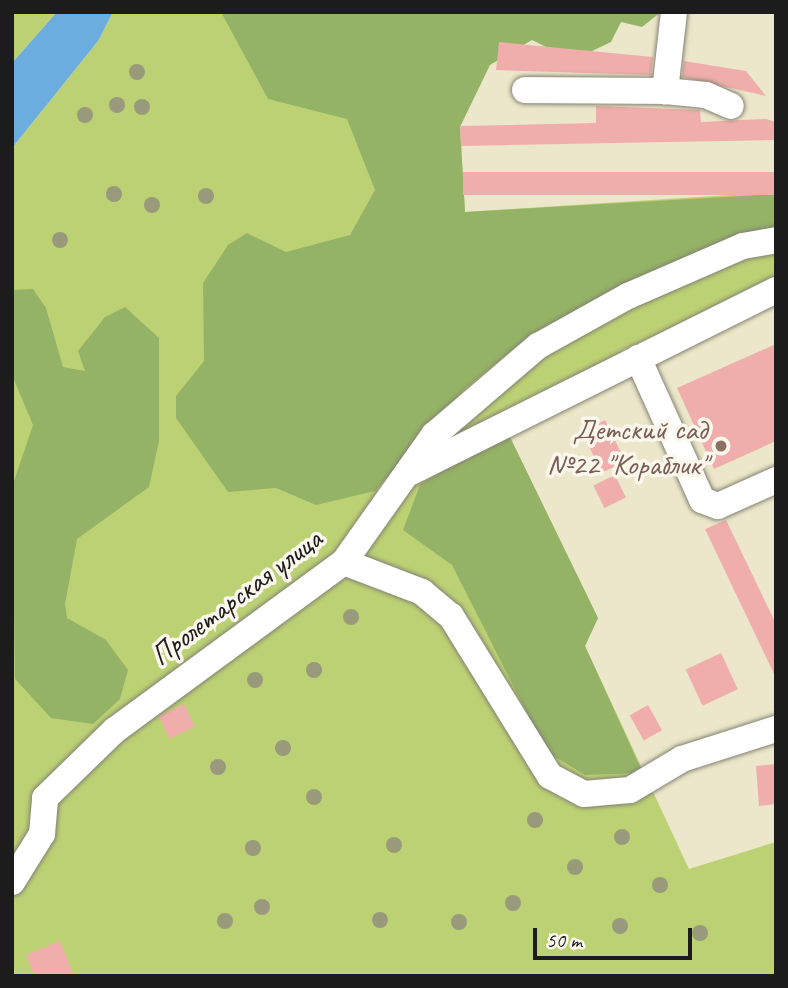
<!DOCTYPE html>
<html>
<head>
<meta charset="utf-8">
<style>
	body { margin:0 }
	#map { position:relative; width:788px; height:988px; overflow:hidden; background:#ece7ca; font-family:Caveat,sans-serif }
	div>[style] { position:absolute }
	.green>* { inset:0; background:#bcd174 }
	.forest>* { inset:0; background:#95b366 }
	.water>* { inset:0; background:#6cade0 }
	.building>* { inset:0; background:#efaeab; transform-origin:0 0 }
	.roads { filter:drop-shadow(0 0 2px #848273) drop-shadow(0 0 2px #848273) }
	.minor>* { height:26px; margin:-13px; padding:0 13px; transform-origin:13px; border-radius:13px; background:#fff }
	.trees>* { width:16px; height:16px; margin:-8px; border-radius:50%; background:#989a7b }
	.dots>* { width:19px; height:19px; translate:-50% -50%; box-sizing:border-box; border:4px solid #fbf7ec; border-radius:50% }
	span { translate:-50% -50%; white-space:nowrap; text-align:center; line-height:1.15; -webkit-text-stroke:7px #fbf7ec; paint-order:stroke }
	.education-label { font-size:30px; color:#785e54 }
	.right { translate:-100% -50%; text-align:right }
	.street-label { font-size:30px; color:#1c1c1c }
	.frame { position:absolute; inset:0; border:14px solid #1c1c1c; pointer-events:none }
	.scale { position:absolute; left:533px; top:928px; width:159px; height:32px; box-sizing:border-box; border:4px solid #1c1c1c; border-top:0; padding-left:9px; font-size:21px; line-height:24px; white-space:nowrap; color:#1c1c1c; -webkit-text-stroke:5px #fbf7ec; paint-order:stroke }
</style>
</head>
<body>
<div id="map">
	<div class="green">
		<i style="clip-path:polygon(12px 12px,57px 12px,12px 63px)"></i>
		<i style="clip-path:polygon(113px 12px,483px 12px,460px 126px,465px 212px,776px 192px,776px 279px,621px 351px,626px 363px,504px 425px,598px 618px,585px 646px,689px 869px,776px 842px,776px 976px,12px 976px,12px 148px,98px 41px)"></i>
	</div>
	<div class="forest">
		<i style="clip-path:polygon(221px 12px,661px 12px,642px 27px,621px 22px,611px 42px,592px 51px,552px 50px,532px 40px,490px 65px,460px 127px,465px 212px,776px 194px,776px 231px,534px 332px,463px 390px,375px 491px,316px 505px,276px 488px,228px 492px,176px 418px,176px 396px,204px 361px,203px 283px,228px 245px,247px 233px,286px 252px,350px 235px,375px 190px,347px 119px,268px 99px)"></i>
		<i style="clip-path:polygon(33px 289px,46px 308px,63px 367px,85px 371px,78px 351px,105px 317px,125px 307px,159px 338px,159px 441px,149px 487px,77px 539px,65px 604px,67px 618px,106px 640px,128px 670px,120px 699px,93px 724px,51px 718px,15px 679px,12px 487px,33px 425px,12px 375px,12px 290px)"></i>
		<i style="clip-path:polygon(507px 431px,598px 618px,585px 646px,643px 773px,585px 775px,547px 752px,452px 565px,403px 530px,420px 485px)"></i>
	</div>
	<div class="water">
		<i style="clip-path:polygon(57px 12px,113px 12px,98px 41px,12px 148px,12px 63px)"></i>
	</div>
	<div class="building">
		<i style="clip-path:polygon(499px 42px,653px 57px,651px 75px,496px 70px)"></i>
		<i style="clip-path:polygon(684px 61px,746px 71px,766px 96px,682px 77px)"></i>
		<i style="clip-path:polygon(596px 106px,700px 110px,701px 122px,766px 119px,776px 122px,776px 140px,461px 146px,460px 126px,596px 123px)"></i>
		<i style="left:776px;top:172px;width:23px;height:313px;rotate:90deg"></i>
		<i style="clip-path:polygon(776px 344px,776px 441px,714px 469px,677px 388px)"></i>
		<i style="left:605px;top:420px;width:46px;height:26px;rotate:64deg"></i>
		<i style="left:615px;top:475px;width:25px;height:24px;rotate:64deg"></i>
		<i style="clip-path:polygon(726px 520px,776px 624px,776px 678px,705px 529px)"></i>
		<i style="left:721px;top:653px;width:40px;height:39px;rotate:65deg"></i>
		<i style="left:184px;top:704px;width:25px;height:28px;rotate:64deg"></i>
		<i style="left:648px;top:705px;width:29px;height:21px;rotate:61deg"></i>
		<i style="clip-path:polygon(776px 764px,776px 804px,759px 806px,756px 766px)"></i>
		<i style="clip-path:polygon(60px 941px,74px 976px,35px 976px,26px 955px)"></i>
	</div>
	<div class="roads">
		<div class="minor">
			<i style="left:674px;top:12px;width:80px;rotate:96.5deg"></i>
			<i style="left:665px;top:91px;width:41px;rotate:5.6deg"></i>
			<i style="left:706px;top:95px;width:27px;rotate:24deg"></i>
			<i style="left:525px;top:90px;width:140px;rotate:0.4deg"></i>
			<i style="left:638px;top:358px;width:156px;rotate:65.7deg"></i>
			<i style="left:702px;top:500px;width:17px;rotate:21deg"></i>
			<i style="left:718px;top:506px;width:64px;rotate:-24.1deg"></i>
			<i style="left:411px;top:472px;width:408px;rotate:-26.5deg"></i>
			<i style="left:344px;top:562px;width:84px;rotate:21deg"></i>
			<i style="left:422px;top:592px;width:38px;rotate:40deg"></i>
			<i style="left:451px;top:616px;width:188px;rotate:58.3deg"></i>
			<i style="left:550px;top:776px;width:38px;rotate:28deg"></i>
			<i style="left:584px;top:794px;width:46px;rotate:-5deg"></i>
			<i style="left:630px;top:790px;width:61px;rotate:-30.8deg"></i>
			<i style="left:682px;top:759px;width:99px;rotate:-17.7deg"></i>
			<i style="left:12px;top:882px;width:57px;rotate:-58deg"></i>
			<i style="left:42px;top:834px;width:36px;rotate:-85deg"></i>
			<i style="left:45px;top:798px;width:98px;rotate:-44.2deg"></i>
			<i style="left:115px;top:730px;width:284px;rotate:-36.3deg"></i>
			<i style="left:344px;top:562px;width:156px;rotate:-54.7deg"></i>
			<i style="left:434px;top:435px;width:137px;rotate:-40.6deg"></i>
			<i style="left:538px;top:346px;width:103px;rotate:-29.1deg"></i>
			<i style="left:628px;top:296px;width:125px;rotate:-23.5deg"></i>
			<i style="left:743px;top:246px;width:34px;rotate:-10deg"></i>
		</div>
	</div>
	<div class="trees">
		<i style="left:137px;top:72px"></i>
		<i style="left:117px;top:105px"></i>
		<i style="left:142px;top:107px"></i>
		<i style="left:85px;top:115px"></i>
		<i style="left:114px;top:194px"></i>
		<i style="left:206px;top:196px"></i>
		<i style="left:152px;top:205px"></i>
		<i style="left:60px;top:240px"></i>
		<i style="left:351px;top:617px"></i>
		<i style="left:314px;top:670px"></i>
		<i style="left:255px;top:680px"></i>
		<i style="left:283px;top:748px"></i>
		<i style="left:218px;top:767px"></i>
		<i style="left:314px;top:797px"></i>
		<i style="left:535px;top:820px"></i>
		<i style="left:622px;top:837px"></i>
		<i style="left:394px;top:845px"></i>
		<i style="left:253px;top:848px"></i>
		<i style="left:575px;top:867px"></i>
		<i style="left:660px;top:885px"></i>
		<i style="left:513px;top:903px"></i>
		<i style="left:262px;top:907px"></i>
		<i style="left:380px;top:920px"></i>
		<i style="left:225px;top:921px"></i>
		<i style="left:459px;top:922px"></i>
		<i style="left:620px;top:926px"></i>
		<i style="left:700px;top:933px"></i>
	</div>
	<div class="dots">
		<i style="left:721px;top:446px;background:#8d6e63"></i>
	</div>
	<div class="education-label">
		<span class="right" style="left:707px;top:446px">Детский сад<br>№22 "Кораблик"</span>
	</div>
	<div class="street-label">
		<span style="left:236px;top:597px;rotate:-37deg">Пролетарская улица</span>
	</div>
	<div class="frame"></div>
	<div class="scale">50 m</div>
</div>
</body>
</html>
